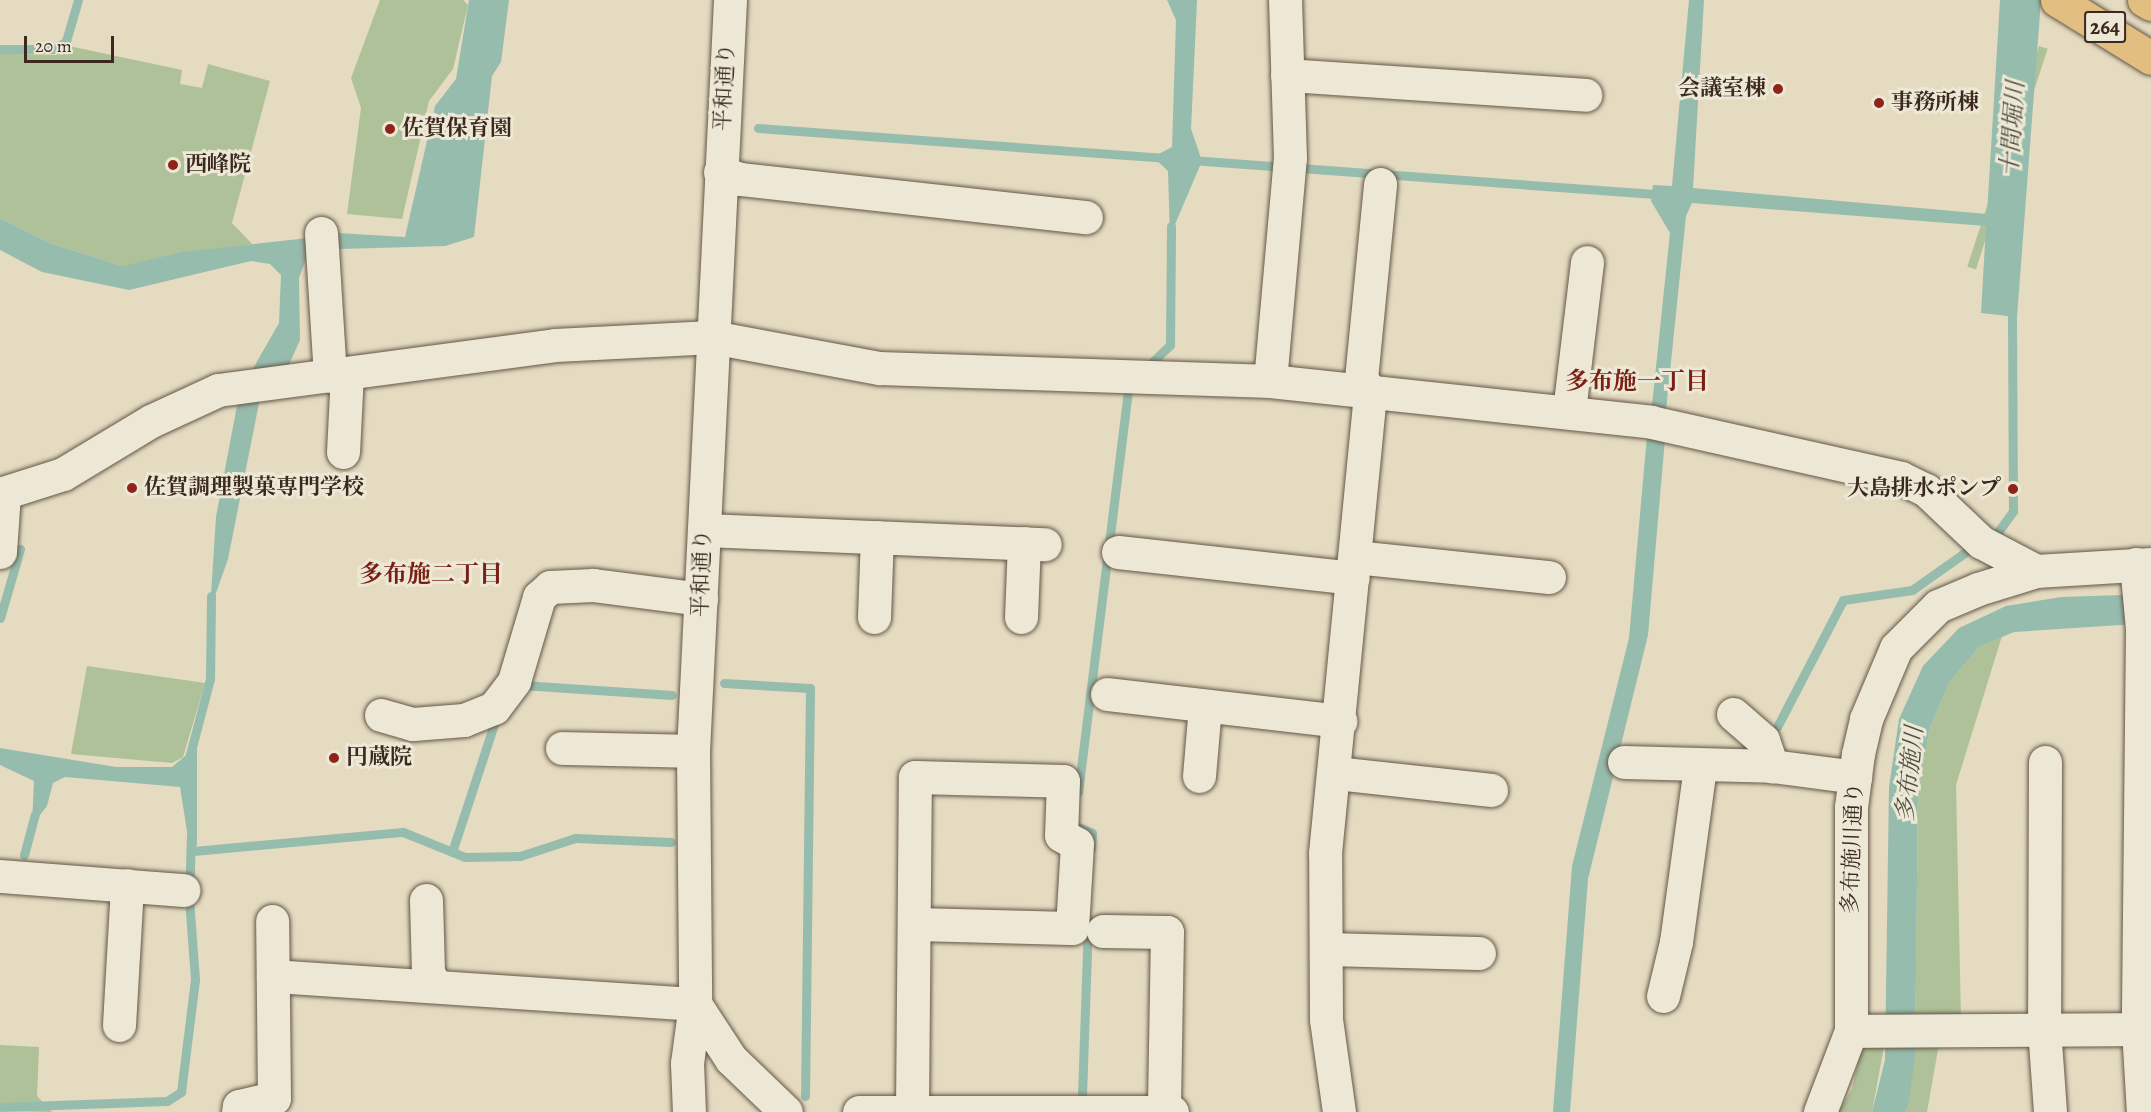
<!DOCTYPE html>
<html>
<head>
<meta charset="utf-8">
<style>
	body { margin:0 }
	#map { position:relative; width:2151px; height:1112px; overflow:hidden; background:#e4dbc0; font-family:Alegreya,"Noto Serif JP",serif }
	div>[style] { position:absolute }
	.green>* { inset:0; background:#aec198; transform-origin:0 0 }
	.water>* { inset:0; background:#96bcad }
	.stream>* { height:9px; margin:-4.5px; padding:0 4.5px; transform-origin:4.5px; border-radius:4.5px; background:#96bcad }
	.roads { filter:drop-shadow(0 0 2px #655647) drop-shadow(0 0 2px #655647) }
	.minor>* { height:33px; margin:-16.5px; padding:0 16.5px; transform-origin:16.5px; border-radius:16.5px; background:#ede8d6 }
	.highway>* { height:33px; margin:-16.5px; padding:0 16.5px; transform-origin:16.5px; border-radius:16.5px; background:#e2be80 }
	.dots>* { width:16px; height:16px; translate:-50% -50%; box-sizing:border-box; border:3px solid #ede8d6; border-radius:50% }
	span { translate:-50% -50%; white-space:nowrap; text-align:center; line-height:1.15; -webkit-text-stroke:6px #ede8d6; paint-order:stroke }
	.shield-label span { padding:2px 4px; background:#ede8d6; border:2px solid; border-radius:4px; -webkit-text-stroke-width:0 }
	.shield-label { font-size:21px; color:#3b291f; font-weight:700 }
	.street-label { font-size:22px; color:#3b291f }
	.poi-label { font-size:22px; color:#3b291f; font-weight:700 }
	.right { translate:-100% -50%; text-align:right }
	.left { translate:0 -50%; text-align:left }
	.water-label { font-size:24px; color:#524e42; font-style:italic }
	.neighbourhood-label { font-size:24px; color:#7a1f14; font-weight:700 }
	.scale { position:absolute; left:24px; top:36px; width:90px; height:27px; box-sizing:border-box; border:3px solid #3b291f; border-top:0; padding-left:8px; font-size:18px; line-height:21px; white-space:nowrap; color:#3b291f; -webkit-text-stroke:4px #ede8d6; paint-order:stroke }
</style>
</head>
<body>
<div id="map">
	<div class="green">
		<i style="clip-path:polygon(380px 0,463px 0,468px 5px,453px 69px,429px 101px,402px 219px,347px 214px,361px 108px,351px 78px)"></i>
		<i style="clip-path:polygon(7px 45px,17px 54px,56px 55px,69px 46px,182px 70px,180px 84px,202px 88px,208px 64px,270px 81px,232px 223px,252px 244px,123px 266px,52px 244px,0 218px,0 46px)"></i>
		<i style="left:2039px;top:46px;width:9px;height:232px;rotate:18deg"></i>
		<i style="clip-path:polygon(2002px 636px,1956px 785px,1961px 1019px,1940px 1038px,1927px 1112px,1905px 1112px,1915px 1061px,1918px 792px,1930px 727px,1949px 683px,1980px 646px)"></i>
		<i style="clip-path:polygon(87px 666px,205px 683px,183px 757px,172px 763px,71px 754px)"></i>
		<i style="clip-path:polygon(1885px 1041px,1872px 1112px,1838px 1112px,1852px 1089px,1862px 1045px)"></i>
		<i style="clip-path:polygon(0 1045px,39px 1047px,37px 1096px,52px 1112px,0 1111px)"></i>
	</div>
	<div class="water">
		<i style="clip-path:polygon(469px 0,509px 0,501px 62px,492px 76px,474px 237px,445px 246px,340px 249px,337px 233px,405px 237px,435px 106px,456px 79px)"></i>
		<i style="clip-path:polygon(1167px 0,1197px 0,1191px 129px,1202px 161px,1170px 236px,1168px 171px,1153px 157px,1172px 147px,1176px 20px)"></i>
		<i style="clip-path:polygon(1689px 0,1704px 0,1693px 188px,1987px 214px,2000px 0,2041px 0,2017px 317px,1981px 313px,1986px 226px,1692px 203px,1686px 216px,1666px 411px,1651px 415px,1670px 233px,1651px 201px,1653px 185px,1672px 186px)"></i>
		<i style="clip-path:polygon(0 218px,52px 244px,123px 266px,183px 252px,308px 238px,310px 248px,299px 278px,300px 340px,288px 367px,251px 372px,279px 323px,281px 275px,270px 264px,251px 261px,129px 290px,42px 272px,0 250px)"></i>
		<i style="clip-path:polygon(261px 393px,228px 559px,210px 610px,216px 517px,239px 395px)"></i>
		<i style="clip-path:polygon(1647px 436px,1665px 439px,1648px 635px,1588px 879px,1570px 1112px,1553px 1112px,1572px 866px,1629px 638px)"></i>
		<i style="clip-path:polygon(2151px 594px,2151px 623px,2014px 632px,1980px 646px,1949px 683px,1930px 727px,1918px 792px,1915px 1061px,1908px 1104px,1905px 1112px,1872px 1112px,1885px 1060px,1889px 787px,1899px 719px,1923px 666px,1959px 628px,2006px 606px,2061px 597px)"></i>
		<i style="clip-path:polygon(197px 746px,197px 846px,189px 844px,180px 787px,65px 777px,53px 783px,47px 806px,32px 825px,34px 781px,0 765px,0 748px,116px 767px,172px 767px)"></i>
	</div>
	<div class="stream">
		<i style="left:0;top:49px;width:55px"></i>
		<i style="left:55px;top:49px;width:14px;rotate:-36deg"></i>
		<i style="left:66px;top:41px;width:43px;rotate:-73.7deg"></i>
		<i style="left:758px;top:128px;width:408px;rotate:4.2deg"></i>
		<i style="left:1191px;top:160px;width:472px;rotate:4.2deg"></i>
		<i style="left:1145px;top:369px;width:35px;rotate:-44deg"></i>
		<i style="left:1170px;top:345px;width:119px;rotate:-89.5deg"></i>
		<i style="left:1995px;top:536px;width:31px;rotate:-54deg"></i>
		<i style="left:2013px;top:511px;width:207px;rotate:-90.3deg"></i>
		<i style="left:0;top:618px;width:72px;rotate:-73.8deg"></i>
		<i style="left:724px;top:683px;width:86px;rotate:3.3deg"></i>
		<i style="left:810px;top:688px;width:408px;rotate:90.7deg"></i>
		<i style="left:522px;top:685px;width:150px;rotate:3.8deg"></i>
		<i style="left:1777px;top:727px;width:143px;rotate:-62.5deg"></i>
		<i style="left:1843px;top:600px;width:70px;rotate:-8.2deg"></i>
		<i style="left:1912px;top:590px;width:71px;rotate:-35.3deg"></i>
		<i style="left:188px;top:762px;width:86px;rotate:-75.2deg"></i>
		<i style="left:210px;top:679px;width:83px;rotate:-89.3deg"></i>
		<i style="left:1078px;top:792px;width:410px;rotate:-82.9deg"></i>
		<i style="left:1075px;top:826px;width:18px;rotate:22deg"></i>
		<i style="left:1092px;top:833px;width:16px;rotate:94deg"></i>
		<i style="left:193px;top:851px;width:211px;rotate:-5.2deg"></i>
		<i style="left:403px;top:832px;width:67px;rotate:22deg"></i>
		<i style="left:465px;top:857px;width:55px;rotate:-1deg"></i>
		<i style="left:520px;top:856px;width:58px;rotate:-18.1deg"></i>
		<i style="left:575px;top:838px;width:96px;rotate:2.4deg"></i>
		<i style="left:452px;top:852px;width:135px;rotate:-71.8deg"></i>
		<i style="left:24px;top:855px;width:42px;rotate:-75deg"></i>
		<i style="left:1082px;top:1095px;width:172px;rotate:-88deg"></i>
		<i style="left:0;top:1107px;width:167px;rotate:-2.1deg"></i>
		<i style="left:167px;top:1101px;width:17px;rotate:-33deg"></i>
		<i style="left:181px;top:1092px;width:114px;rotate:-82.9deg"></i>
		<i style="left:195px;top:979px;width:80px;rotate:-94.3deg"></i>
		<i style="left:189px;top:899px;width:64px;rotate:-88.2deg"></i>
	</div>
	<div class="roads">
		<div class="minor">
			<i style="left:730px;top:0;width:752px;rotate:92.82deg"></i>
			<i style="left:693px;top:751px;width:253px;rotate:89.5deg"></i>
			<i style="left:695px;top:1004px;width:66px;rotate:56.8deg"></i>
			<i style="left:731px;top:1059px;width:76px;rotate:43.9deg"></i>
			<i style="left:1287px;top:75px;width:299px;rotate:3.8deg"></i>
			<i style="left:720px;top:172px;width:21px;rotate:19deg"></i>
			<i style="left:740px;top:179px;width:348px;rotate:6.3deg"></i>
			<i style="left:321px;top:233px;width:143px;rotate:86.4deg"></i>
			<i style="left:1270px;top:381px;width:224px;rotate:-84.9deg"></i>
			<i style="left:1290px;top:158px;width:158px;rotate:-91.8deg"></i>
			<i style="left:1569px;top:411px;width:150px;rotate:-83.1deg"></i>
			<i style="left:343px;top:452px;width:79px;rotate:-87.1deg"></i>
			<i style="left:0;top:494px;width:66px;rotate:-17.6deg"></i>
			<i style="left:63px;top:474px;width:103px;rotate:-31.1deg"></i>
			<i style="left:151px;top:421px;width:74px;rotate:-24.8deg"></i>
			<i style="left:218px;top:390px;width:340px;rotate:-7.6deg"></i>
			<i style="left:555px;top:345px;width:157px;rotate:-2.9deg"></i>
			<i style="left:712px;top:337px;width:171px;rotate:10.5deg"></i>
			<i style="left:880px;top:368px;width:390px;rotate:1.9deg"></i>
			<i style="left:1270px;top:381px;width:383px;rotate:6.1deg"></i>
			<i style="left:1651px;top:422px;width:256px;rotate:12.6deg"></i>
			<i style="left:1901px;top:478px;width:28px;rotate:26deg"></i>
			<i style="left:1926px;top:490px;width:76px;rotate:43.4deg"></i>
			<i style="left:1981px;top:542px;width:62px;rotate:27.8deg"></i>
			<i style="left:704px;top:530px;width:341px;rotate:2.4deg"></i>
			<i style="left:0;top:552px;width:58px;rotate:-86.1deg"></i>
			<i style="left:1118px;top:552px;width:236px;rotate:6.3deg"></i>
			<i style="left:1355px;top:557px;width:195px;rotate:5.9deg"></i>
			<i style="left:2136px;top:564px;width:65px;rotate:84.7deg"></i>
			<i style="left:2142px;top:629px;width:400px;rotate:90.6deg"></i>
			<i style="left:2138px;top:1029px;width:83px;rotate:86.6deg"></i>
			<i style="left:874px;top:617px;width:80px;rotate:-87.9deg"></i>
			<i style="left:1021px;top:617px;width:74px;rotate:-87.7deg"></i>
			<i style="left:1107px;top:694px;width:235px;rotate:6.6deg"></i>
			<i style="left:1733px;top:714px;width:40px;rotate:41deg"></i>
			<i style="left:1763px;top:740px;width:28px;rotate:71deg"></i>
			<i style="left:381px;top:715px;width:33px;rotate:16deg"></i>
			<i style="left:413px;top:724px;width:51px;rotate:-4.5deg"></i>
			<i style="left:464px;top:720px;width:32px;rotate:-22deg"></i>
			<i style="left:494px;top:708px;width:34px;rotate:-53deg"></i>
			<i style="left:514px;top:681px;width:88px;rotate:-73.4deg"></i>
			<i style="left:539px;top:597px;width:15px;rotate:-42deg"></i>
			<i style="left:550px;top:587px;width:43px;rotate:-2.7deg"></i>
			<i style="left:593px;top:585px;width:109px;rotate:7.4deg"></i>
			<i style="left:562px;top:748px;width:131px;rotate:1.3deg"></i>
			<i style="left:1624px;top:762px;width:148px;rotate:1.5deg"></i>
			<i style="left:1772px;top:766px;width:84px;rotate:7.5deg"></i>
			<i style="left:2045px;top:762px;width:266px;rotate:90.2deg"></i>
			<i style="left:2044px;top:1028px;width:84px;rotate:85.9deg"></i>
			<i style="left:1335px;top:773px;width:157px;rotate:6.2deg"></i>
			<i style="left:1199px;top:776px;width:70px;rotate:-85.1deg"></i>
			<i style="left:0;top:876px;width:184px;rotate:4.4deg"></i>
			<i style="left:426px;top:900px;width:73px;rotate:88.4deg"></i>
			<i style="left:428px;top:973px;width:12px;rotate:59deg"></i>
			<i style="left:1103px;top:931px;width:64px;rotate:0.9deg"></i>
			<i style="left:1167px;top:932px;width:180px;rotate:91deg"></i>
			<i style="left:1326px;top:949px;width:153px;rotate:1.5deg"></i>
			<i style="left:273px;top:976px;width:423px;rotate:3.8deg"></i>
			<i style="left:695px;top:1004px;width:60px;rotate:97.7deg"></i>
			<i style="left:687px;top:1063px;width:49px;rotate:87.7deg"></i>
			<i style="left:1663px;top:996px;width:56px;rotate:-76.5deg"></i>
			<i style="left:1676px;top:942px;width:177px;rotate:-82.2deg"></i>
			<i style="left:119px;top:1025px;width:140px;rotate:-86.7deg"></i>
			<i style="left:1851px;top:1031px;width:287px;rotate:-0.4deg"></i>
			<i style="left:912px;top:1110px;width:333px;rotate:-89.5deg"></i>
			<i style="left:915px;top:777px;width:148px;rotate:1.5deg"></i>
			<i style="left:1063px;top:781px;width:54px;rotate:92.1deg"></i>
			<i style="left:1061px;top:835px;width:18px;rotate:29deg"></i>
			<i style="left:1077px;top:844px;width:84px;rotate:93.4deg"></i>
			<i style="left:1072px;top:928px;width:158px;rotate:-178.5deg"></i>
			<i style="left:238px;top:1112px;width:6px;rotate:-81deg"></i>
			<i style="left:239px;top:1106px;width:36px;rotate:-13deg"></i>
			<i style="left:274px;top:1098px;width:177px;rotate:-90.6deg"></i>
			<i style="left:859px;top:1112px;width:313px"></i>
			<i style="left:1339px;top:1112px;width:94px;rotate:-98deg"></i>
			<i style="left:1326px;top:1019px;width:166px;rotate:-90.3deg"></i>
			<i style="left:1325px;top:853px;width:464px;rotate:-84.4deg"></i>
			<i style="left:1370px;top:391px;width:15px;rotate:-127deg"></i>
			<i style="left:1361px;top:379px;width:196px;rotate:-84.4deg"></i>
			<i style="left:1820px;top:1112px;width:87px;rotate:-69.1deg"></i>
			<i style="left:1851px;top:1031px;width:224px;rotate:-90deg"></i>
			<i style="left:1851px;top:807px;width:53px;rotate:-82.5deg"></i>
			<i style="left:1858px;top:754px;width:36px;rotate:-77deg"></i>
			<i style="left:1866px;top:719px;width:77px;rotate:-67.1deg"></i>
			<i style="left:1896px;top:648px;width:59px;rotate:-45deg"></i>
			<i style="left:1938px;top:606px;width:43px;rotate:-23deg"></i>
			<i style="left:1978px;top:589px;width:61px;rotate:-17.2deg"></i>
			<i style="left:2036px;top:571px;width:115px;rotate:-3.5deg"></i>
		</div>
		<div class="highway">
			<i style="left:2057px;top:0;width:110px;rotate:31.7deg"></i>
			<i style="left:2144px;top:0;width:8px;rotate:30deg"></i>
		</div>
	</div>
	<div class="dots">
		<i style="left:1778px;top:89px;background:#8f2418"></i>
		<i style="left:1879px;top:103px;background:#8f2418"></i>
		<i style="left:390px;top:129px;background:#8f2418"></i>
		<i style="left:173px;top:165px;background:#8f2418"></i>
		<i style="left:132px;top:488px;background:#8f2418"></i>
		<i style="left:2013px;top:489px;background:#8f2418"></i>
		<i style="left:334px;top:758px;background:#8f2418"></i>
	</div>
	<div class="shield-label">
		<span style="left:2105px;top:27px">264</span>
	</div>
	<div class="street-label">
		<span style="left:725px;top:87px;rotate:-87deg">平和通り</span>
		<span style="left:702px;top:573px;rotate:-88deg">平和通り</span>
		<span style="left:1853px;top:848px;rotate:-88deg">多布施川通り</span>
	</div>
	<div class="poi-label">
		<span class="right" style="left:1766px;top:89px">会議室棟</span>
		<span class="left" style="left:1891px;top:103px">事務所棟</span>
		<span class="left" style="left:402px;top:129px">佐賀保育園</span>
		<span class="left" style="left:185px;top:165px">西峰院</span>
		<span class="left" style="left:144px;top:488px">佐賀調理製菓専門学校</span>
		<span class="right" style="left:2001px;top:489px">大島排水ポンプ</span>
		<span class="left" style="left:346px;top:758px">円蔵院</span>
	</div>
	<div class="water-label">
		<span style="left:2013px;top:129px;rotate:-86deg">十間堀川</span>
		<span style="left:1910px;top:774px;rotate:-84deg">多布施川</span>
	</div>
	<div class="neighbourhood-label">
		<span style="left:1637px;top:382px">多布施一丁目</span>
		<span style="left:431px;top:575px">多布施二丁目</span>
	</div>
	<div class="scale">20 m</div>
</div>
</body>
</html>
